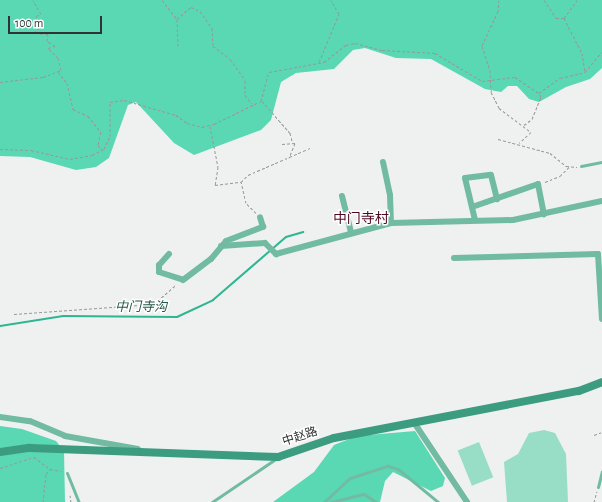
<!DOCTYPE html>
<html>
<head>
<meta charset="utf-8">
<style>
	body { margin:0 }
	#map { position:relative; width:602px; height:502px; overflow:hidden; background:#eef1f0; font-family:"Alegreya Sans","Noto Sans SC",sans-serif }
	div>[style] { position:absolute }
	.green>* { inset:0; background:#98ddc5; transform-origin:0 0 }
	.forest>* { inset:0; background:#5ad8b3 }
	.stream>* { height:2px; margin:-1px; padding:0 1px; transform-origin:1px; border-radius:1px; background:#2eb591 }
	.path>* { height:1px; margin-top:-0.5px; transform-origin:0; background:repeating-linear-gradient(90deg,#969998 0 3px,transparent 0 5px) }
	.lane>* { height:3px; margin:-1.5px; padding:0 1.5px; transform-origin:1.5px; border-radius:1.5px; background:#72bba3 }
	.street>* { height:6px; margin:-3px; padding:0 3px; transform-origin:3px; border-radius:3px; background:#72bba3 }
	.secondary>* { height:8px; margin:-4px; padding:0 4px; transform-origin:4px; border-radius:4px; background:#3b9c80 }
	span { translate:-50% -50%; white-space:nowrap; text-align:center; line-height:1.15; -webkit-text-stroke:3px #fff; paint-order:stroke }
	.street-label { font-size:12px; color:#313232 }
	.water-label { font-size:13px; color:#245848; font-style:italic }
	.quarter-label { font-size:14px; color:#4f0920 }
	.scale { position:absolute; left:8px; top:16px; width:94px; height:18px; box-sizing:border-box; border:2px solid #313232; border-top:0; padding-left:5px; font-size:12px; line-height:14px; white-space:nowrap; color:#313232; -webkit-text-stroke:3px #fff; paint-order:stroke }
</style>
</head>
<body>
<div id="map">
	<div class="green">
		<i style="clip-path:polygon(544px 430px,555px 433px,566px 454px,568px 502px,507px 502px,504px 462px,518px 454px,529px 433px)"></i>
		<i style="left:479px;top:442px;width:38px;height:23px;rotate:68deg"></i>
	</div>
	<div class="forest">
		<i style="clip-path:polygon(0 0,602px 0,602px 68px,590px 79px,566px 87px,539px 102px,529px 99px,517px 86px,508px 86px,501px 92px,485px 89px,431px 59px,396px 58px,365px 48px,353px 50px,334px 69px,296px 73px,281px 82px,271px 120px,261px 130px,194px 155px,174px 143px,136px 102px,128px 105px,109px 158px,96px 167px,76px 170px,30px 157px,0 156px)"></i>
		<i style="clip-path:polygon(0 426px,22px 429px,56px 441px,64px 451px,65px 502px,0 502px)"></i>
		<i style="clip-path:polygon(415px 431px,445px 478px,443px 486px,431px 491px,393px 472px,385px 481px,380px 502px,273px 502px,314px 472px,334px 445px,357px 436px)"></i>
	</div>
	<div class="stream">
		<i style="left:0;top:326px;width:64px;rotate:-9deg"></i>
		<i style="left:63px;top:316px;width:114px;rotate:0.5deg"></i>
		<i style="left:177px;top:317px;width:40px;rotate:-25deg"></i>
		<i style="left:213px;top:300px;width:96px;rotate:-40.8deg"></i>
		<i style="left:286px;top:237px;width:18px;rotate:-16deg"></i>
	</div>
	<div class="path">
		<i style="left:162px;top:0;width:24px;rotate:52deg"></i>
		<i style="left:177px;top:19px;width:27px;rotate:88deg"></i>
		<i style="left:499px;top:0;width:11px;rotate:95deg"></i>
		<i style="left:498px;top:11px;width:38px;rotate:115deg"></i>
		<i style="left:482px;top:46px;width:25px;rotate:72deg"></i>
		<i style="left:490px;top:70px;width:22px;rotate:87deg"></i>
		<i style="left:491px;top:92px;width:18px;rotate:63deg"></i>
		<i style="left:499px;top:108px;width:40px;rotate:37deg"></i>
		<i style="left:531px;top:132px;width:16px;rotate:137deg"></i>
		<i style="left:544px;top:0;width:22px;rotate:56deg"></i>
		<i style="left:556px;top:18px;width:8px"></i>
		<i style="left:564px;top:18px;width:22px;rotate:-54deg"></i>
		<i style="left:564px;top:18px;width:39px;rotate:63deg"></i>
		<i style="left:582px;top:53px;width:19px;rotate:81deg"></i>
		<i style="left:177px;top:19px;width:18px;rotate:-41deg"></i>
		<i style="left:191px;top:7px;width:10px;rotate:24deg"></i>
		<i style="left:200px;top:11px;width:21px;rotate:55deg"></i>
		<i style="left:212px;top:28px;width:18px;rotate:87deg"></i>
		<i style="left:213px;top:46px;width:21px;rotate:37deg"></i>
		<i style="left:230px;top:59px;width:26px;rotate:54deg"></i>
		<i style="left:245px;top:80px;width:15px;rotate:90deg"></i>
		<i style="left:245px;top:95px;width:11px;rotate:52deg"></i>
		<i style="left:319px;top:62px;width:52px;rotate:-67.4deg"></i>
		<i style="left:339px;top:14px;width:16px;rotate:-120deg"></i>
		<i style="left:58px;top:72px;width:14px;rotate:51deg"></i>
		<i style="left:67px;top:83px;width:27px;rotate:77deg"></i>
		<i style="left:73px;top:109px;width:17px;rotate:25deg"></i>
		<i style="left:88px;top:116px;width:21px;rotate:51deg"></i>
		<i style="left:101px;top:132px;width:13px;rotate:103deg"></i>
		<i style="left:98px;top:145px;width:6px;rotate:51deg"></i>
		<i style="left:0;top:82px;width:43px;rotate:-6.6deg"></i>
		<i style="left:43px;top:77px;width:19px;rotate:-21deg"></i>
		<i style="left:61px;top:70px;width:12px;rotate:-104deg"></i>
		<i style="left:58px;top:58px;width:14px;rotate:-135deg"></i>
		<i style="left:48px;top:48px;width:7px;rotate:-16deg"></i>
		<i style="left:55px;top:46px;width:9px;rotate:-148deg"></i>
		<i style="left:47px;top:41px;width:7px;rotate:-82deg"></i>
		<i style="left:48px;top:34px;width:14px;rotate:-176deg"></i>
		<i style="left:34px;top:33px;width:10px;rotate:-45deg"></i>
		<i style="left:41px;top:26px;width:11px;rotate:-117deg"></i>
		<i style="left:36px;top:16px;width:5px;rotate:-22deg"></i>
		<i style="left:41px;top:14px;width:16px;rotate:-120deg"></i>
		<i style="left:262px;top:101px;width:43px;rotate:48.8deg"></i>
		<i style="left:290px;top:133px;width:8px;rotate:76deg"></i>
		<i style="left:524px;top:125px;width:10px;rotate:-37deg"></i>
		<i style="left:532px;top:119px;width:24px;rotate:-68deg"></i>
		<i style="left:541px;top:97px;width:4px;rotate:-117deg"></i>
		<i style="left:210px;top:126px;width:42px;rotate:79deg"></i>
		<i style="left:218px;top:167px;width:18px;rotate:99deg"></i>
		<i style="left:215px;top:185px;width:26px;rotate:-7deg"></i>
		<i style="left:498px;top:139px;width:54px;rotate:15.1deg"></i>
		<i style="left:550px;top:153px;width:21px;rotate:39deg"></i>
		<i style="left:566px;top:166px;width:11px;rotate:5deg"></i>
		<i style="left:282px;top:144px;width:13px;rotate:-4deg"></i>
		<i style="left:295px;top:143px;width:16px;rotate:112deg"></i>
		<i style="left:0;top:149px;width:31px;rotate:2deg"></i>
		<i style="left:31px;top:150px;width:40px;rotate:13deg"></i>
		<i style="left:70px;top:159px;width:22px;rotate:-10deg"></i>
		<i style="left:92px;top:155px;width:13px;rotate:-27deg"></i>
		<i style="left:104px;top:149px;width:14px;rotate:-65deg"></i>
		<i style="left:110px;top:136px;width:34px;rotate:-90deg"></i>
		<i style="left:110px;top:102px;width:14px;rotate:-8deg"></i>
		<i style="left:124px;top:100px;width:54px;rotate:16.1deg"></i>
		<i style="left:176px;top:115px;width:14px;rotate:36deg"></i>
		<i style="left:187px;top:123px;width:16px;rotate:15deg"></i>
		<i style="left:202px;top:127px;width:12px;rotate:-14deg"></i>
		<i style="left:214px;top:124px;width:52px;rotate:-26.1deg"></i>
		<i style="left:261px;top:101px;width:30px;rotate:-75deg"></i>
		<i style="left:269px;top:72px;width:56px;rotate:-10.3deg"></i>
		<i style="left:324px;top:62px;width:28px;rotate:-38deg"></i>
		<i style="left:346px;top:45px;width:9px;rotate:-13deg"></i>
		<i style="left:355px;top:43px;width:28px;rotate:15deg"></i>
		<i style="left:382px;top:50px;width:53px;rotate:3.2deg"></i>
		<i style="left:435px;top:53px;width:55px;rotate:30.8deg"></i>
		<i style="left:482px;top:81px;width:33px;rotate:-7deg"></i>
		<i style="left:515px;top:77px;width:29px;rotate:34deg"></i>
		<i style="left:539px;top:93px;width:26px;rotate:-36deg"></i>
		<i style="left:560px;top:78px;width:26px;rotate:-13deg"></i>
		<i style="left:585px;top:72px;width:26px;rotate:-50deg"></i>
		<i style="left:545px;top:182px;width:16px;rotate:-22deg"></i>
		<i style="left:560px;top:176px;width:13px;rotate:-45deg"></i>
		<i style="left:256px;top:213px;width:14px;rotate:-135deg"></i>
		<i style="left:246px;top:203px;width:22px;rotate:-103deg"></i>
		<i style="left:241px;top:182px;width:10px;rotate:-45deg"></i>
		<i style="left:248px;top:175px;width:68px;rotate:-23.5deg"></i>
		<i style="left:14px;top:314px;width:140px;rotate:-4.1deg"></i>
		<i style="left:154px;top:304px;width:29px;rotate:-41deg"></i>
		<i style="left:594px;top:435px;width:9px;rotate:-21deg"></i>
		<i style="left:0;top:468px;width:36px;rotate:-18deg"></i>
		<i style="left:34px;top:457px;width:20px;rotate:37deg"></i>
		<i style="left:70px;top:495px;width:7px;rotate:82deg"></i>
		<i style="left:43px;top:502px;width:28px;rotate:-84deg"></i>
		<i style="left:46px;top:474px;width:6px;rotate:-51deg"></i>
		<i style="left:50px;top:469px;width:11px;rotate:10deg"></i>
		<i style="left:594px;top:502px;width:11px;rotate:-75deg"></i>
	</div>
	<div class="lane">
		<i style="left:581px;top:166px;width:21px;rotate:-11deg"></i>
		<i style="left:67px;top:473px;width:31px;rotate:68deg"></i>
		<i style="left:598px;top:487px;width:16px;rotate:-76deg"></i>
		<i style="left:212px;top:502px;width:78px;rotate:-34.1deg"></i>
		<i style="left:324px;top:502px;width:35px;rotate:-43deg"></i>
		<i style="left:350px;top:478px;width:40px;rotate:-18deg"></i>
		<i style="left:388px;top:466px;width:10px;rotate:17deg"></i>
		<i style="left:398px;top:469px;width:52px;rotate:39.5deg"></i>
		<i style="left:331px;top:502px;width:34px;rotate:-14deg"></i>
		<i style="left:364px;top:494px;width:14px;rotate:34deg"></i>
	</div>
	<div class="street">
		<i style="left:383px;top:162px;width:34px;rotate:78deg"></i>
		<i style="left:390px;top:195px;width:28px;rotate:88deg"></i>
		<i style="left:342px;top:196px;width:37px;rotate:76deg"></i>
		<i style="left:472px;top:207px;width:70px;rotate:-19.2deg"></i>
		<i style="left:538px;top:184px;width:31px;rotate:79deg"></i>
		<i style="left:475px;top:220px;width:43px;rotate:-103.4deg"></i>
		<i style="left:465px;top:178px;width:26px;rotate:-7deg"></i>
		<i style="left:491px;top:175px;width:25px;rotate:76deg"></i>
		<i style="left:221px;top:246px;width:44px;rotate:-3.9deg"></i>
		<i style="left:265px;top:243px;width:16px;rotate:45deg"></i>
		<i style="left:276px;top:254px;width:119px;rotate:-15.1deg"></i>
		<i style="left:391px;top:223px;width:122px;rotate:-1.4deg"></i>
		<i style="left:513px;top:220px;width:91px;rotate:-12.1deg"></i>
		<i style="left:169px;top:254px;width:15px;rotate:132deg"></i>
		<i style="left:159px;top:265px;width:7px;rotate:90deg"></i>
		<i style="left:159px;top:272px;width:25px;rotate:18deg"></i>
		<i style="left:183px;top:280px;width:35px;rotate:-37deg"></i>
		<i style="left:211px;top:259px;width:23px;rotate:-50deg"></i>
		<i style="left:226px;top:241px;width:40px;rotate:-21deg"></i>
		<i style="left:263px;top:227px;width:10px;rotate:-107deg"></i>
		<i style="left:454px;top:258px;width:144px;rotate:-1.6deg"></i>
		<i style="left:598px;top:254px;width:65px;rotate:86.5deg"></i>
		<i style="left:0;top:417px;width:30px;rotate:8deg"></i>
		<i style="left:30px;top:421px;width:38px;rotate:23deg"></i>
		<i style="left:65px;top:436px;width:74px;rotate:10.1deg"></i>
		<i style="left:415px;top:424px;width:94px;rotate:56.3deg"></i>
	</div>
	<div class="secondary">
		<i style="left:0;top:452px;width:30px;rotate:-8deg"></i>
		<i style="left:30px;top:448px;width:248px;rotate:2.1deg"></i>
		<i style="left:278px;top:457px;width:59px;rotate:-18.7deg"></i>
		<i style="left:334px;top:438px;width:249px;rotate:-10.9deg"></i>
		<i style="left:579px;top:391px;width:25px;rotate:-21deg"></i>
	</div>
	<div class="street-label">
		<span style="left:300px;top:437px;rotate:-18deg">中赵路</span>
	</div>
	<div class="water-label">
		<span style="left:141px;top:308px">中门寺沟</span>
	</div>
	<div class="quarter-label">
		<span style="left:361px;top:219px">中门寺村</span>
	</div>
	<div class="scale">100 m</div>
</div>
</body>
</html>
